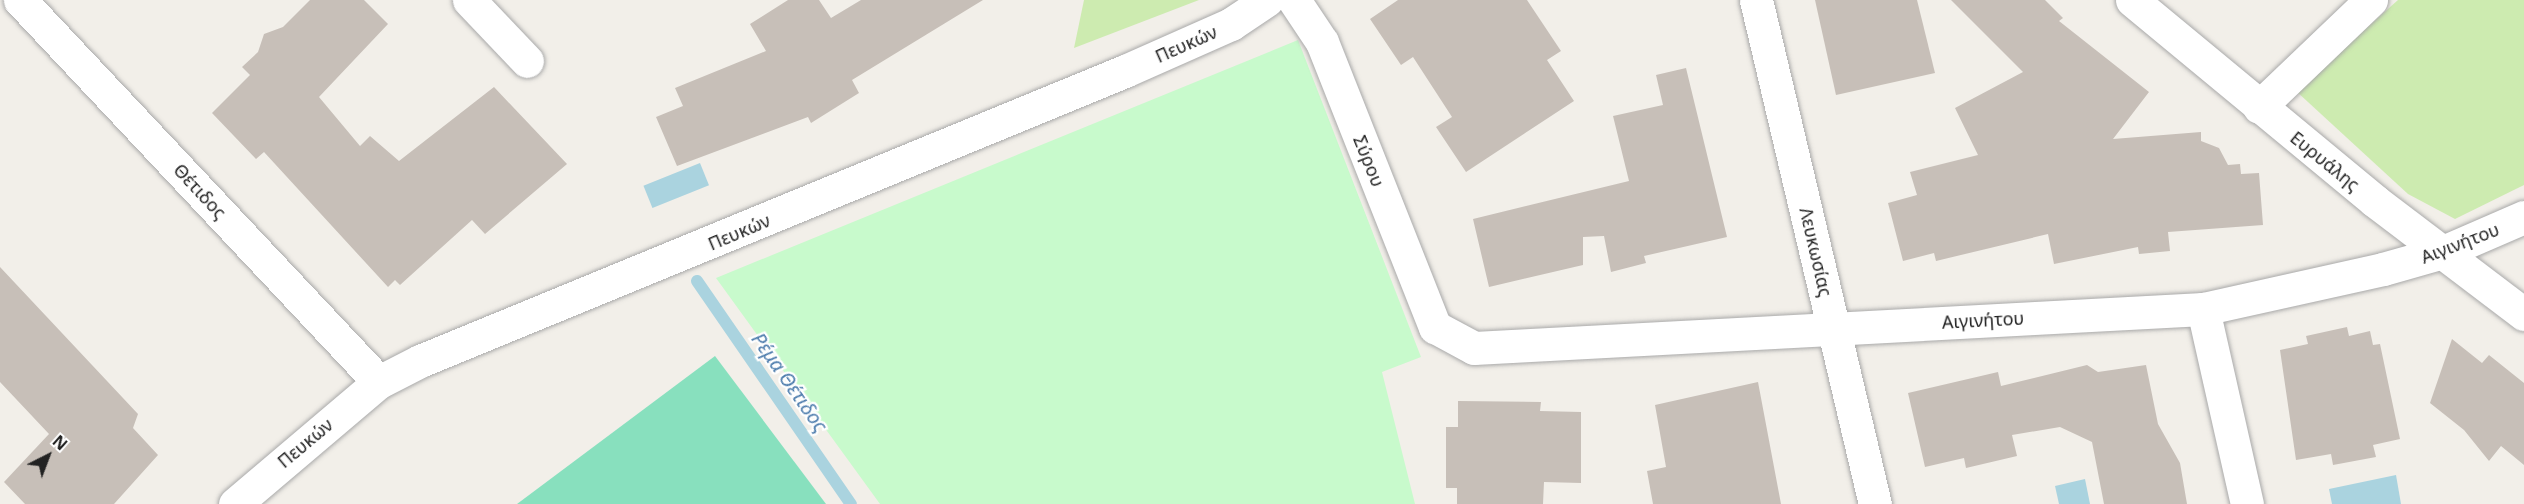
<!DOCTYPE html>
<html>
<head>
<meta charset="utf-8">
<style>
	body { margin:0 }
	#map { position:relative; width:2524px; height:504px; overflow:hidden; background:#f2efe9; font-family:"Noto Sans",sans-serif }
	div>[style] { position:absolute }
	.grass>* { inset:0; background:#cdebb0 }
	.park>* { inset:0; background:#c8facc }
	.pitch>* { inset:0; background:#88e0be }
	.water>* { inset:0; background:#aad3df; transform-origin:0 0 }
	.stream>* { height:12px; margin:-6px; padding:0 6px; transform-origin:6px; border-radius:6px; background:#aad3df }
	.building>* { inset:0; background:#c7bfb8 }
	.roads { filter:drop-shadow(0 0 2px #a9a9a9) drop-shadow(0 0 2px #a9a9a9) }
	.minor>* { height:33px; margin:-16.5px; padding:0 16.5px; transform-origin:16.5px; border-radius:16.5px; background:#fff }
	span { translate:-50% -50%; white-space:nowrap; text-align:center; line-height:1.15; -webkit-text-stroke:4.5px #fff; paint-order:stroke }
	.street-label { font-size:18px; color:#222 }
	.water-label { font-size:20px; color:#4a7aab; font-style:italic }
	.north { position:absolute; left:18px; top:426px; width:60px; height:60px; -webkit-text-stroke:4px #fff; paint-order:stroke; rotate:42deg; font-size:16px; font-weight:700; line-height:24px; text-align:center; color:#222 }
	.north::after { content:''; display:block; margin:auto; width:21px; height:27px; background:#222; clip-path:polygon(50% 0,100% 100%,50% 72%,0 100%) }
</style>
</head>
<body>
<div id="map">
	<div class="grass">
		<i style="clip-path:polygon(1084px 0,1199px 0,1074px 48px)"></i>
		<i style="clip-path:polygon(2398px 0,2524px 0,2524px 185px,2455px 219px,2408px 194px,2296px 91px)"></i>
	</div>
	<div class="park">
		<i style="clip-path:polygon(1298px 40px,1421px 357px,1382px 372px,1415px 504px,880px 504px,716px 278px)"></i>
	</div>
	<div class="pitch">
		<i style="clip-path:polygon(715px 356px,826px 504px,517px 504px)"></i>
	</div>
	<div class="water">
		<i style="left:700px;top:163px;width:24px;height:61px;rotate:68deg"></i>
		<i style="clip-path:polygon(2396px 475px,2401px 504px,2332px 504px,2329px 489px)"></i>
		<i style="clip-path:polygon(2085px 479px,2090px 504px,2059px 504px,2055px 486px)"></i>
	</div>
	<div class="stream">
		<i style="left:697px;top:281px;width:271px;rotate:55.4deg"></i>
	</div>
	<div class="building">
		<i style="clip-path:polygon(310px 0,364px 0,388px 24px,319px 97px,360px 146px,370px 136px,399px 161px,494px 87px,567px 164px,485px 234px,472px 220px,400px 285px,395px 280px,388px 287px,264px 152px,256px 159px,212px 113px,250px 75px,242px 67px,258px 52px,264px 34px,283px 27px)"></i>
		<i style="clip-path:polygon(788px 0,819px 0,831px 18px,861px 0,983px 0,852px 80px,859px 93px,811px 123px,808px 117px,677px 166px,656px 117px,683px 106px,675px 88px,766px 51px,750px 24px)"></i>
		<i style="clip-path:polygon(1398px 0,1527px 0,1561px 51px,1547px 60px,1574px 101px,1466px 172px,1436px 127px,1452px 117px,1413px 57px,1401px 65px,1370px 19px)"></i>
		<i style="clip-path:polygon(1815px 0,1917px 0,1935px 73px,1836px 95px)"></i>
		<i style="clip-path:polygon(1951px 0,2045px 0,2063px 18px,2059px 21px,2149px 92px,2113px 139px,2201px 132px,2201px 141px,2219px 148px,2228px 165px,2240px 164px,2241px 174px,2259px 173px,2263px 225px,2168px 232px,2170px 251px,2139px 254px,2138px 247px,2054px 264px,2048px 234px,1936px 261px,1934px 253px,1903px 261px,1888px 203px,1917px 195px,1910px 172px,1978px 155px,1955px 108px,2023px 72px)"></i>
		<i style="clip-path:polygon(1686px 68px,1727px 237px,1644px 256px,1646px 263px,1611px 272px,1604px 236px,1583px 237px,1583px 265px,1489px 287px,1473px 219px,1629px 181px,1613px 116px,1663px 105px,1656px 75px)"></i>
		<i style="clip-path:polygon(0 267px,138px 414px,133px 428px,158px 455px,114px 504px,25px 504px,4px 482px,49px 434px,0 382px)"></i>
		<i style="clip-path:polygon(2347px 327px,2349px 336px,2370px 331px,2373px 345px,2380px 344px,2400px 439px,2373px 445px,2376px 457px,2333px 465px,2331px 454px,2296px 460px,2280px 350px,2308px 344px,2306px 336px)"></i>
		<i style="clip-path:polygon(2452px 339px,2482px 363px,2489px 355px,2524px 383px,2524px 465px,2501px 446px,2489px 461px,2464px 430px,2430px 403px)"></i>
		<i style="clip-path:polygon(2087px 365px,2098px 372px,2146px 365px,2158px 424px,2180px 463px,2187px 504px,2104px 504px,2092px 442px,2060px 427px,2012px 435px,2017px 456px,1966px 468px,1964px 458px,1925px 467px,1908px 393px,1998px 372px,2001px 386px)"></i>
		<i style="clip-path:polygon(1758px 382px,1781px 504px,1653px 504px,1647px 471px,1666px 467px,1655px 405px)"></i>
		<i style="clip-path:polygon(1458px 401px,1541px 402px,1540px 411px,1581px 412px,1581px 483px,1544px 482px,1543px 504px,1457px 504px,1457px 488px,1446px 488px,1446px 427px,1458px 427px)"></i>
	</div>
	<div class="roads">
		<div class="minor">
			<i style="left:20px;top:0;width:524px;rotate:46.78deg"></i>
			<i style="left:469px;top:0;width:84px;rotate:46.4deg"></i>
			<i style="left:1294px;top:0;width:50px;rotate:56.3deg"></i>
			<i style="left:1322px;top:42px;width:307px;rotate:68.4deg"></i>
			<i style="left:1435px;top:327px;width:44px;rotate:28.3deg"></i>
			<i style="left:1474px;top:348px;width:730px;rotate:-3.06deg"></i>
			<i style="left:2203px;top:309px;width:184px;rotate:-12.5deg"></i>
			<i style="left:2383px;top:269px;width:62px;rotate:-15.8deg"></i>
			<i style="left:2443px;top:252px;width:88px;rotate:-23.4deg"></i>
			<i style="left:1756px;top:0;width:518px;rotate:76.72deg"></i>
			<i style="left:2132px;top:0;width:315px;rotate:39.6deg"></i>
			<i style="left:2375px;top:201px;width:187px;rotate:37.2deg"></i>
			<i style="left:2259px;top:107px;width:155px;rotate:-43.7deg"></i>
			<i style="left:2203px;top:309px;width:200px;rotate:77.3deg"></i>
			<i style="left:235px;top:504px;width:189px;rotate:-40.3deg"></i>
			<i style="left:379px;top:382px;width:46px;rotate:-27.1deg"></i>
			<i style="left:420px;top:361px;width:762px;rotate:-22.36deg"></i>
			<i style="left:1125px;top:71px;width:116px;rotate:-23.9deg"></i>
			<i style="left:1231px;top:24px;width:43px;rotate:-33.7deg"></i>
		</div>
	</div>
	<div class="street-label">
		<span style="left:1186px;top:44px;rotate:-24deg">Πευκών</span>
		<span style="left:1369px;top:161px;rotate:68deg">Σύρου</span>
		<span style="left:2325px;top:161px;rotate:39deg">Ευρυάλης</span>
		<span style="left:200px;top:191px;rotate:47deg">Θέτιδος</span>
		<span style="left:739px;top:232px;rotate:-23deg">Πευκών</span>
		<span style="left:2460px;top:243px;rotate:-21deg">Αιγινήτου</span>
		<span style="left:1816px;top:252px;rotate:77deg">Λευκωσίας</span>
		<span style="left:1983px;top:320px;rotate:-3deg">Αιγινήτου</span>
		<span style="left:305px;top:443px;rotate:-40deg">Πευκών</span>
	</div>
	<div class="water-label">
		<span style="left:790px;top:382px;rotate:55deg">Ρέμα Θέτιδος</span>
	</div>
	<div class="north">N</div>
</div>
</body>
</html>
